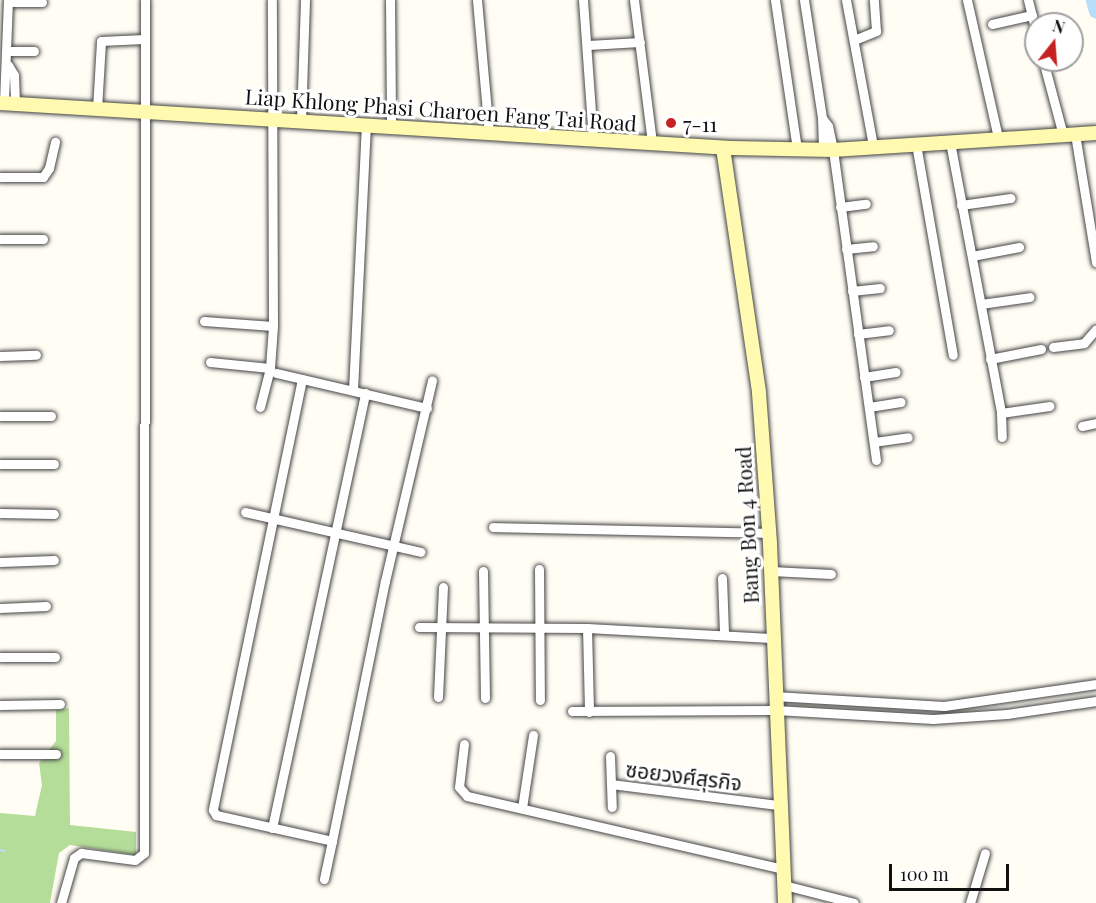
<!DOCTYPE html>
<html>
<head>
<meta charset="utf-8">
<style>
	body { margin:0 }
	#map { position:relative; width:1096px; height:903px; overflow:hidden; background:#fffdf4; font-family:"Playfair Display","Noto Sans Thai",serif }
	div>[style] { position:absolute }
	.forest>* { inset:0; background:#b5dd9a }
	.stream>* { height:2px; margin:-1px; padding:0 1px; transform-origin:1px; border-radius:1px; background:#b7ddf8 }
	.river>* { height:15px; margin:-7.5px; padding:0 7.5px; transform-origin:7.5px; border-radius:7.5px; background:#b7ddf8 }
	.roads { filter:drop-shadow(0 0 2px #444) drop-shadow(0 0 2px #444) }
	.street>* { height:9px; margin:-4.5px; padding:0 4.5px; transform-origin:4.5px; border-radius:4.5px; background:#fff }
	.secondary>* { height:14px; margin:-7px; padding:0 7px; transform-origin:7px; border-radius:7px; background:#fffaaf }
	.dots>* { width:16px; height:16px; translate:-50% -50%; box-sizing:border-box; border:3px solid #fff; border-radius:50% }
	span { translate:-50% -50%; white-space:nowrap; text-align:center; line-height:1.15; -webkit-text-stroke:6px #fff; paint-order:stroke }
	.street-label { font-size:21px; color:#111 }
	.poi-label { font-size:21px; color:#111 }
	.left { translate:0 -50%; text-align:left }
	.north { position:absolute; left:1024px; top:12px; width:60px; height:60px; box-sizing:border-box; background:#fff; border:2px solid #a0a0a0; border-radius:50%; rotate:17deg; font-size:16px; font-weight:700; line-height:24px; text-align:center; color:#111 }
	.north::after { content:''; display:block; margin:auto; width:21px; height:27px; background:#c72223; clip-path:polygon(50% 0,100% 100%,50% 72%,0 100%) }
	.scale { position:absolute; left:889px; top:864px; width:120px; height:27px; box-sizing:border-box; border:3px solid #111; border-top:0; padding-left:8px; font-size:18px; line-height:21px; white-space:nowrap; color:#111; -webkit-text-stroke:4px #fff; paint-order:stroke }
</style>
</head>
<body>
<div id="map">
	<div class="forest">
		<i style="clip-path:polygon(69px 708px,70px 825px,136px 832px,136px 855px,70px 845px,59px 853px,50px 903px,0 903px,0 813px,35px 816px,42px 785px,39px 763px,56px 741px,56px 710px)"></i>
	</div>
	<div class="stream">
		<i style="left:0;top:850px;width:5px;rotate:11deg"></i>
	</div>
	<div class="river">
		<i style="left:1093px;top:0;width:11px;rotate:75deg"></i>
	</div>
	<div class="roads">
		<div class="street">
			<i style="left:390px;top:0;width:127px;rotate:89.5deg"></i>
			<i style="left:477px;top:0;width:135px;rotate:84.9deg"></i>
			<i style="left:583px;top:0;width:139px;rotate:85.9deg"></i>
			<i style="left:634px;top:0;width:144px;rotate:82.8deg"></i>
			<i style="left:775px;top:0;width:151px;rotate:81.6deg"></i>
			<i style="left:804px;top:0;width:119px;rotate:81.3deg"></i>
			<i style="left:822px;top:118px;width:32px;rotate:88deg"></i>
			<i style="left:846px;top:0;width:148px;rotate:79.5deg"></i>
			<i style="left:967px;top:0;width:141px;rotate:77.3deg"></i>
			<i style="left:1028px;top:0;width:33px;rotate:76deg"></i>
			<i style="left:8px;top:2px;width:34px"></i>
			<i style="left:992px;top:24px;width:41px;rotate:-12.7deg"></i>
			<i style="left:854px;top:40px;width:24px;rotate:-22deg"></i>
			<i style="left:876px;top:31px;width:31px;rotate:-94deg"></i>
			<i style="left:588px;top:45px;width:52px;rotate:-3.3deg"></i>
			<i style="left:8px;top:51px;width:26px"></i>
			<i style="left:1043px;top:60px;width:78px;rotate:75.1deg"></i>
			<i style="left:8px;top:65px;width:12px;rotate:59deg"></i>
			<i style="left:14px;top:75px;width:28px;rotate:88deg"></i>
			<i style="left:4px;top:103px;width:103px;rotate:-87.8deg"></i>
			<i style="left:97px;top:109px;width:68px;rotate:-86.6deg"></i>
			<i style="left:101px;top:41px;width:43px;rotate:-2.7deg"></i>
			<i style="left:822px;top:118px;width:10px;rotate:53deg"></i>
			<i style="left:828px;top:126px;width:25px;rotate:78deg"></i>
			<i style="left:833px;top:150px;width:313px;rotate:82.1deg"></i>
			<i style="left:301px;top:121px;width:121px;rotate:-88.1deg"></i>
			<i style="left:1075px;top:134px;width:130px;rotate:80.7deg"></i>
			<i style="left:950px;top:142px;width:276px;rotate:79.3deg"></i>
			<i style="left:1001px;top:413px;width:24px;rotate:88deg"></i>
			<i style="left:916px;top:144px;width:214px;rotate:80.1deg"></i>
			<i style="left:0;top:177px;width:43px"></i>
			<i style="left:43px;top:177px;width:11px;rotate:-56deg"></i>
			<i style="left:49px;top:168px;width:27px;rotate:-77deg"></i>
			<i style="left:961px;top:205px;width:50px;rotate:-8deg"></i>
			<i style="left:840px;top:207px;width:26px;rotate:-7deg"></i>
			<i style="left:0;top:239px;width:43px"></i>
			<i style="left:846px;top:249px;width:27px;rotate:-6deg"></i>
			<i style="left:972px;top:256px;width:48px;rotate:-10.8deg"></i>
			<i style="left:852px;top:291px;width:28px;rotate:-6deg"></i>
			<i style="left:981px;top:304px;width:49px;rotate:-8.1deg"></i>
			<i style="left:204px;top:321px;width:69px;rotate:4.1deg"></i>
			<i style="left:273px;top:326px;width:326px;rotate:-90.2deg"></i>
			<i style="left:858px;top:334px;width:31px;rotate:-7deg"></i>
			<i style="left:1053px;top:347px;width:31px;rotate:-7deg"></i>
			<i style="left:1084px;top:343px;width:18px;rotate:-49deg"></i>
			<i style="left:0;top:356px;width:36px;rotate:-2deg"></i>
			<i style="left:990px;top:359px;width:52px;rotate:-11.1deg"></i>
			<i style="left:210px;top:362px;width:60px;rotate:5.7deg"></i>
			<i style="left:270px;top:368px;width:42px;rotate:-85.9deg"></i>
			<i style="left:276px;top:373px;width:155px;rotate:13.1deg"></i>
			<i style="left:864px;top:377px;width:32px;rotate:-9deg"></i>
			<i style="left:302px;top:379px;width:440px;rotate:101.7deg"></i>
			<i style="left:213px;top:810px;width:6px;rotate:59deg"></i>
			<i style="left:216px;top:815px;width:119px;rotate:12.6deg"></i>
			<i style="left:332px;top:841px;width:39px;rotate:102deg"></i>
			<i style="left:353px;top:390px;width:265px;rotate:-87.2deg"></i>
			<i style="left:260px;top:407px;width:40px;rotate:-75.6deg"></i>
			<i style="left:869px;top:407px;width:32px;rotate:-9deg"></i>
			<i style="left:1001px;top:413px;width:49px;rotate:-8.3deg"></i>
			<i style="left:0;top:416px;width:51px"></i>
			<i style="left:1082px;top:426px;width:14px;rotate:-12deg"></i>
			<i style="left:874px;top:442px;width:34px;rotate:-8deg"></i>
			<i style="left:0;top:464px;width:54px"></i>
			<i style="left:245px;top:512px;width:180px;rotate:12.8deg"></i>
			<i style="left:0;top:513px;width:54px;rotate:1.1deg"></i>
			<i style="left:493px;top:527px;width:277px;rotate:1.2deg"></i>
			<i style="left:0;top:562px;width:54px;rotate:-2.1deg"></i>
			<i style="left:539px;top:569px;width:131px;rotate:89.6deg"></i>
			<i style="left:483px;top:571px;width:127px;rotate:89.1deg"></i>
			<i style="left:771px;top:571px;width:60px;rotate:2.9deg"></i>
			<i style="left:722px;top:578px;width:55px;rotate:87.9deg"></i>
			<i style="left:0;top:608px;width:46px;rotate:-2.5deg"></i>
			<i style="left:419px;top:627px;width:168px;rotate:0.3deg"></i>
			<i style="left:587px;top:628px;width:184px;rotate:3.1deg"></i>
			<i style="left:587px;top:628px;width:84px;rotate:88.6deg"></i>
			<i style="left:0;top:657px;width:55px"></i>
			<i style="left:774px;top:696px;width:170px;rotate:3.4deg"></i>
			<i style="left:944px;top:706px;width:154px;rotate:-8.2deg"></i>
			<i style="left:438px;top:697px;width:110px;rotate:-87.4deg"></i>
			<i style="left:0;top:705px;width:60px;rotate:-1deg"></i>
			<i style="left:572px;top:711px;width:203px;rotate:-0.3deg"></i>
			<i style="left:775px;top:710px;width:158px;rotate:3.3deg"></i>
			<i style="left:933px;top:719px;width:74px;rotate:-3.9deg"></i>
			<i style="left:1007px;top:714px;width:90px;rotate:-8.3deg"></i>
			<i style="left:464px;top:744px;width:43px;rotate:96.6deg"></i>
			<i style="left:459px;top:787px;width:12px;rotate:48deg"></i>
			<i style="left:467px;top:796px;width:324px;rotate:13deg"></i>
			<i style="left:0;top:754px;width:56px"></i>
			<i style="left:610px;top:756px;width:28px;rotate:88deg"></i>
			<i style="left:611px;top:784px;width:168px;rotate:7.2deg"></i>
			<i style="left:611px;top:784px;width:23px;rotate:88deg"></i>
			<i style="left:522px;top:808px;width:74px;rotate:-81.4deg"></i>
			<i style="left:272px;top:828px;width:445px;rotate:-77.9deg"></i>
			<i style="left:332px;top:841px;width:265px;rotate:-78.5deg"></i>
			<i style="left:385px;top:581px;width:206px;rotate:-76.8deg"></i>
			<i style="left:784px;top:885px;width:72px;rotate:14.4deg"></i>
			<i style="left:61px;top:903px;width:47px;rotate:-73.9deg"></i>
			<i style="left:74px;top:858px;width:9px;rotate:-36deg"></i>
			<i style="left:81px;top:853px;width:54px;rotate:7.4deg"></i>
			<i style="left:135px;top:860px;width:11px;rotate:-38deg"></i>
			<i style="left:144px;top:853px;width:853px;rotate:-89.93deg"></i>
			<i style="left:970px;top:903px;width:52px;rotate:-73.3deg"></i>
		</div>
		<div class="secondary">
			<i style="left:0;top:103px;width:732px;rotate:3.52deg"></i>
			<i style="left:731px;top:148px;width:102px;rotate:1.1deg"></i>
			<i style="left:833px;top:150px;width:264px;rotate:-3.7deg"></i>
			<i style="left:723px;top:148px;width:248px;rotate:81.6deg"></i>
			<i style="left:759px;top:393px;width:151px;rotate:85.8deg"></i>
			<i style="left:770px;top:544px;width:359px;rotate:87.6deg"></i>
		</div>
	</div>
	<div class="dots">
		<i style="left:671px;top:123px;background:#c72223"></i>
	</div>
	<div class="street-label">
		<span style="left:441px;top:109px;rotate:4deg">Liap Khlong Phasi Charoen Fang Tai Road</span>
		<span style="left:746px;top:525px;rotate:-93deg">Bang Bon 4 Road</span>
		<span style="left:684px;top:775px;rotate:7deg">ซอยวงศ์สุรกิจ</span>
	</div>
	<div class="poi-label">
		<span class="left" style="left:683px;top:123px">7-11</span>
	</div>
	<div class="north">N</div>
	<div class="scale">100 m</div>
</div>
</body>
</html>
